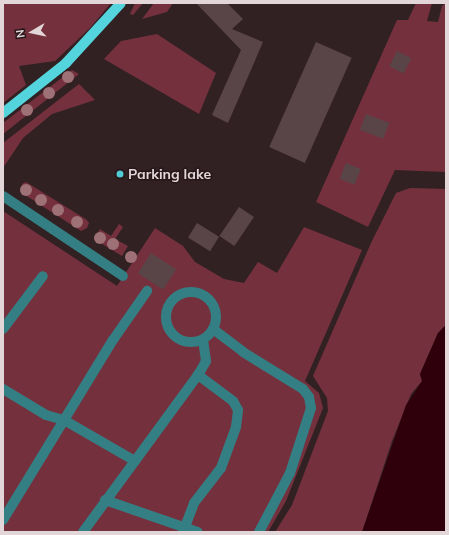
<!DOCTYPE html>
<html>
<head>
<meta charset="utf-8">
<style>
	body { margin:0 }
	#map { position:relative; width:449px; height:535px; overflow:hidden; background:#322123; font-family:Mulish,sans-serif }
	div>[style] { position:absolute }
	.green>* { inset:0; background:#74313d }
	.water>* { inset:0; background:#2f000b }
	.building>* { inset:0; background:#594548; transform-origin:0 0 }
	.minor>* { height:10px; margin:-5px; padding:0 5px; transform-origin:5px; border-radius:5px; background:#347f84 }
	.minor>.ring { margin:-5px; padding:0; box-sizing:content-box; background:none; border:10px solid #347f84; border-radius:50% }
	.major>* { height:10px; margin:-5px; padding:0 5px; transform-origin:5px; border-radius:5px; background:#54d4dc }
	.trees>* { width:12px; height:12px; margin:-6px; border-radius:50%; background:#9e7176 }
	.dots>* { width:11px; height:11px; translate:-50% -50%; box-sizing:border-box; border:2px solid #28171a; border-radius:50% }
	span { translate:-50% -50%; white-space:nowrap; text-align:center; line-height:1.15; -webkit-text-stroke:3px #28171a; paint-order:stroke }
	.poi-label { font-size:14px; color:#e2d6d8; font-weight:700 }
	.left { translate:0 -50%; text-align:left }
	.frame { position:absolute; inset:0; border:4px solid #e2d6d8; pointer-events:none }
	.north { position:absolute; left:12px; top:12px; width:40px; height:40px; -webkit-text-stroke:3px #28171a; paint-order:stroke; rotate:261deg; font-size:11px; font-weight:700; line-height:16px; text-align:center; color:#e2d6d8 }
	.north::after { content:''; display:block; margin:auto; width:14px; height:18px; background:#e2d6d8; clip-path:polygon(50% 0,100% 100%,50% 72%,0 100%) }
</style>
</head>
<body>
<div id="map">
	<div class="green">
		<i style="clip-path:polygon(3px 3px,111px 3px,90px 28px,55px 61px,19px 66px,26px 85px,3px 103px)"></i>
		<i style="clip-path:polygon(135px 3px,143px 3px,133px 15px,130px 14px)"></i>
		<i style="clip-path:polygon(154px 3px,173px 3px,167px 12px,142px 19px)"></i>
		<i style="clip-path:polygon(416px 3px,432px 3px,427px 21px,438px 22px,442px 6px,446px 3px,446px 172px,395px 170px,368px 227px,316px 202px,397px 20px,408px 20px)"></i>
		<i style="clip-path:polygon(157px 34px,216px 73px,199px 114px,104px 59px,121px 41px)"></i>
		<i style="clip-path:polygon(72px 70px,79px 74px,3px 134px,3px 123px)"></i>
		<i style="clip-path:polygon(79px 84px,95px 100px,52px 114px,23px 138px,3px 168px,3px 143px)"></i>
		<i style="clip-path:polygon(26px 182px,87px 220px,89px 223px,87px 228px,81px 231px,22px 193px,22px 184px)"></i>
		<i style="clip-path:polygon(410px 188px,446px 189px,446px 325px,438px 333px,420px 374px,422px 381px,411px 394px,392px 441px,362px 532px,275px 532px,292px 505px,328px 411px,327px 398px,313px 376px,371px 243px,396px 193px)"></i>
		<i style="clip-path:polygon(3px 211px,117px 286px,155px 228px,183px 246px,195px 262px,224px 279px,244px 283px,258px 262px,277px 273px,304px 227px,362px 250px,305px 381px,319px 393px,323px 408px,286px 501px,268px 532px,3px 532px)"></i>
		<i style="clip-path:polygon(119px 224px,123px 227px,115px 239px,128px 246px,122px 256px,94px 239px,100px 229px,111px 236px)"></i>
	</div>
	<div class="water">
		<i style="clip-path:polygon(446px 325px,446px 532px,362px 532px,406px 405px,422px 381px,420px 374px,438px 333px)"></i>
	</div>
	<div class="building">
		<i style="clip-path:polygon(196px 3px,227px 3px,243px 19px,232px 29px,263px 42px,228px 123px,212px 115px,241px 50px)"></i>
		<i style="left:316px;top:42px;width:39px;height:115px;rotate:24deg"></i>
		<i style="left:397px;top:51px;width:16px;height:17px;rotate:27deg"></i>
		<i style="left:366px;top:114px;width:25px;height:17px;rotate:21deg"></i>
		<i style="left:346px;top:163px;width:16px;height:17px;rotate:22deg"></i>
		<i style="left:239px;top:207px;width:18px;height:35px;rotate:34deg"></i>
		<i style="left:197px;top:223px;width:26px;height:17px;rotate:32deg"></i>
		<i style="left:151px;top:253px;width:30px;height:24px;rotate:33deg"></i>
	</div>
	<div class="minor">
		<i style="left:3px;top:196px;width:144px;rotate:33.7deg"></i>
		<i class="ring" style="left:166px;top:292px;width:40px;height:40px"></i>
		<i style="left:3px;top:329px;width:66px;rotate:-53deg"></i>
		<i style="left:213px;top:329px;width:38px;rotate:37deg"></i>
		<i style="left:243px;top:352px;width:70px;rotate:31.7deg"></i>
		<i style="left:303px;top:389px;width:10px;rotate:53deg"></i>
		<i style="left:309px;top:397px;width:11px;rotate:80deg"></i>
		<i style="left:311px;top:408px;width:68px;rotate:107.9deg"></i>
		<i style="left:290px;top:473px;width:67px;rotate:117.7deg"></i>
		<i style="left:3px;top:389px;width:50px;rotate:31.2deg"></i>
		<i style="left:46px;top:415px;width:19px;rotate:16deg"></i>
		<i style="left:64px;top:420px;width:82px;rotate:30deg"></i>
		<i style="left:105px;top:500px;width:98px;rotate:19deg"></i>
		<i style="left:3px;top:520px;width:211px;rotate:-58.6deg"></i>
		<i style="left:113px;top:340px;width:60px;rotate:-55.2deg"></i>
		<i style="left:83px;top:532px;width:195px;rotate:-53.8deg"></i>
		<i style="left:198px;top:375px;width:16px;rotate:-60deg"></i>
		<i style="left:206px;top:361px;width:22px;rotate:-98deg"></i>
		<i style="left:183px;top:532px;width:31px;rotate:-69deg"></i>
		<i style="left:194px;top:503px;width:44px;rotate:-52.4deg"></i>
		<i style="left:221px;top:468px;width:44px;rotate:-69.9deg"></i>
		<i style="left:236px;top:427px;width:17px;rotate:-83deg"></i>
		<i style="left:238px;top:410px;width:10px;rotate:-119deg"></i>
		<i style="left:233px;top:401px;width:44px;rotate:-143.4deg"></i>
	</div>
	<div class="major">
		<i style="left:3px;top:113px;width:80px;rotate:-38.4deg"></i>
		<i style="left:66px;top:63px;width:81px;rotate:-47.5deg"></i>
	</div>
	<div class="trees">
		<i style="left:68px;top:77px"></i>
		<i style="left:49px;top:93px"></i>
		<i style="left:27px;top:110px"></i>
		<i style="left:26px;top:190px"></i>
		<i style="left:41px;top:200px"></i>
		<i style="left:58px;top:210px"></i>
		<i style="left:77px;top:222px"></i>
		<i style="left:100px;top:238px"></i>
		<i style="left:113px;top:244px"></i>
		<i style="left:131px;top:257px"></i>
	</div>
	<div class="dots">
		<i style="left:120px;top:174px;background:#51ccd4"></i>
	</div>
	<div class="poi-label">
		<span class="left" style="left:128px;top:174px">Parking lake</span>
	</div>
	<div class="frame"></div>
	<div class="north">N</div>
</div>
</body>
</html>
